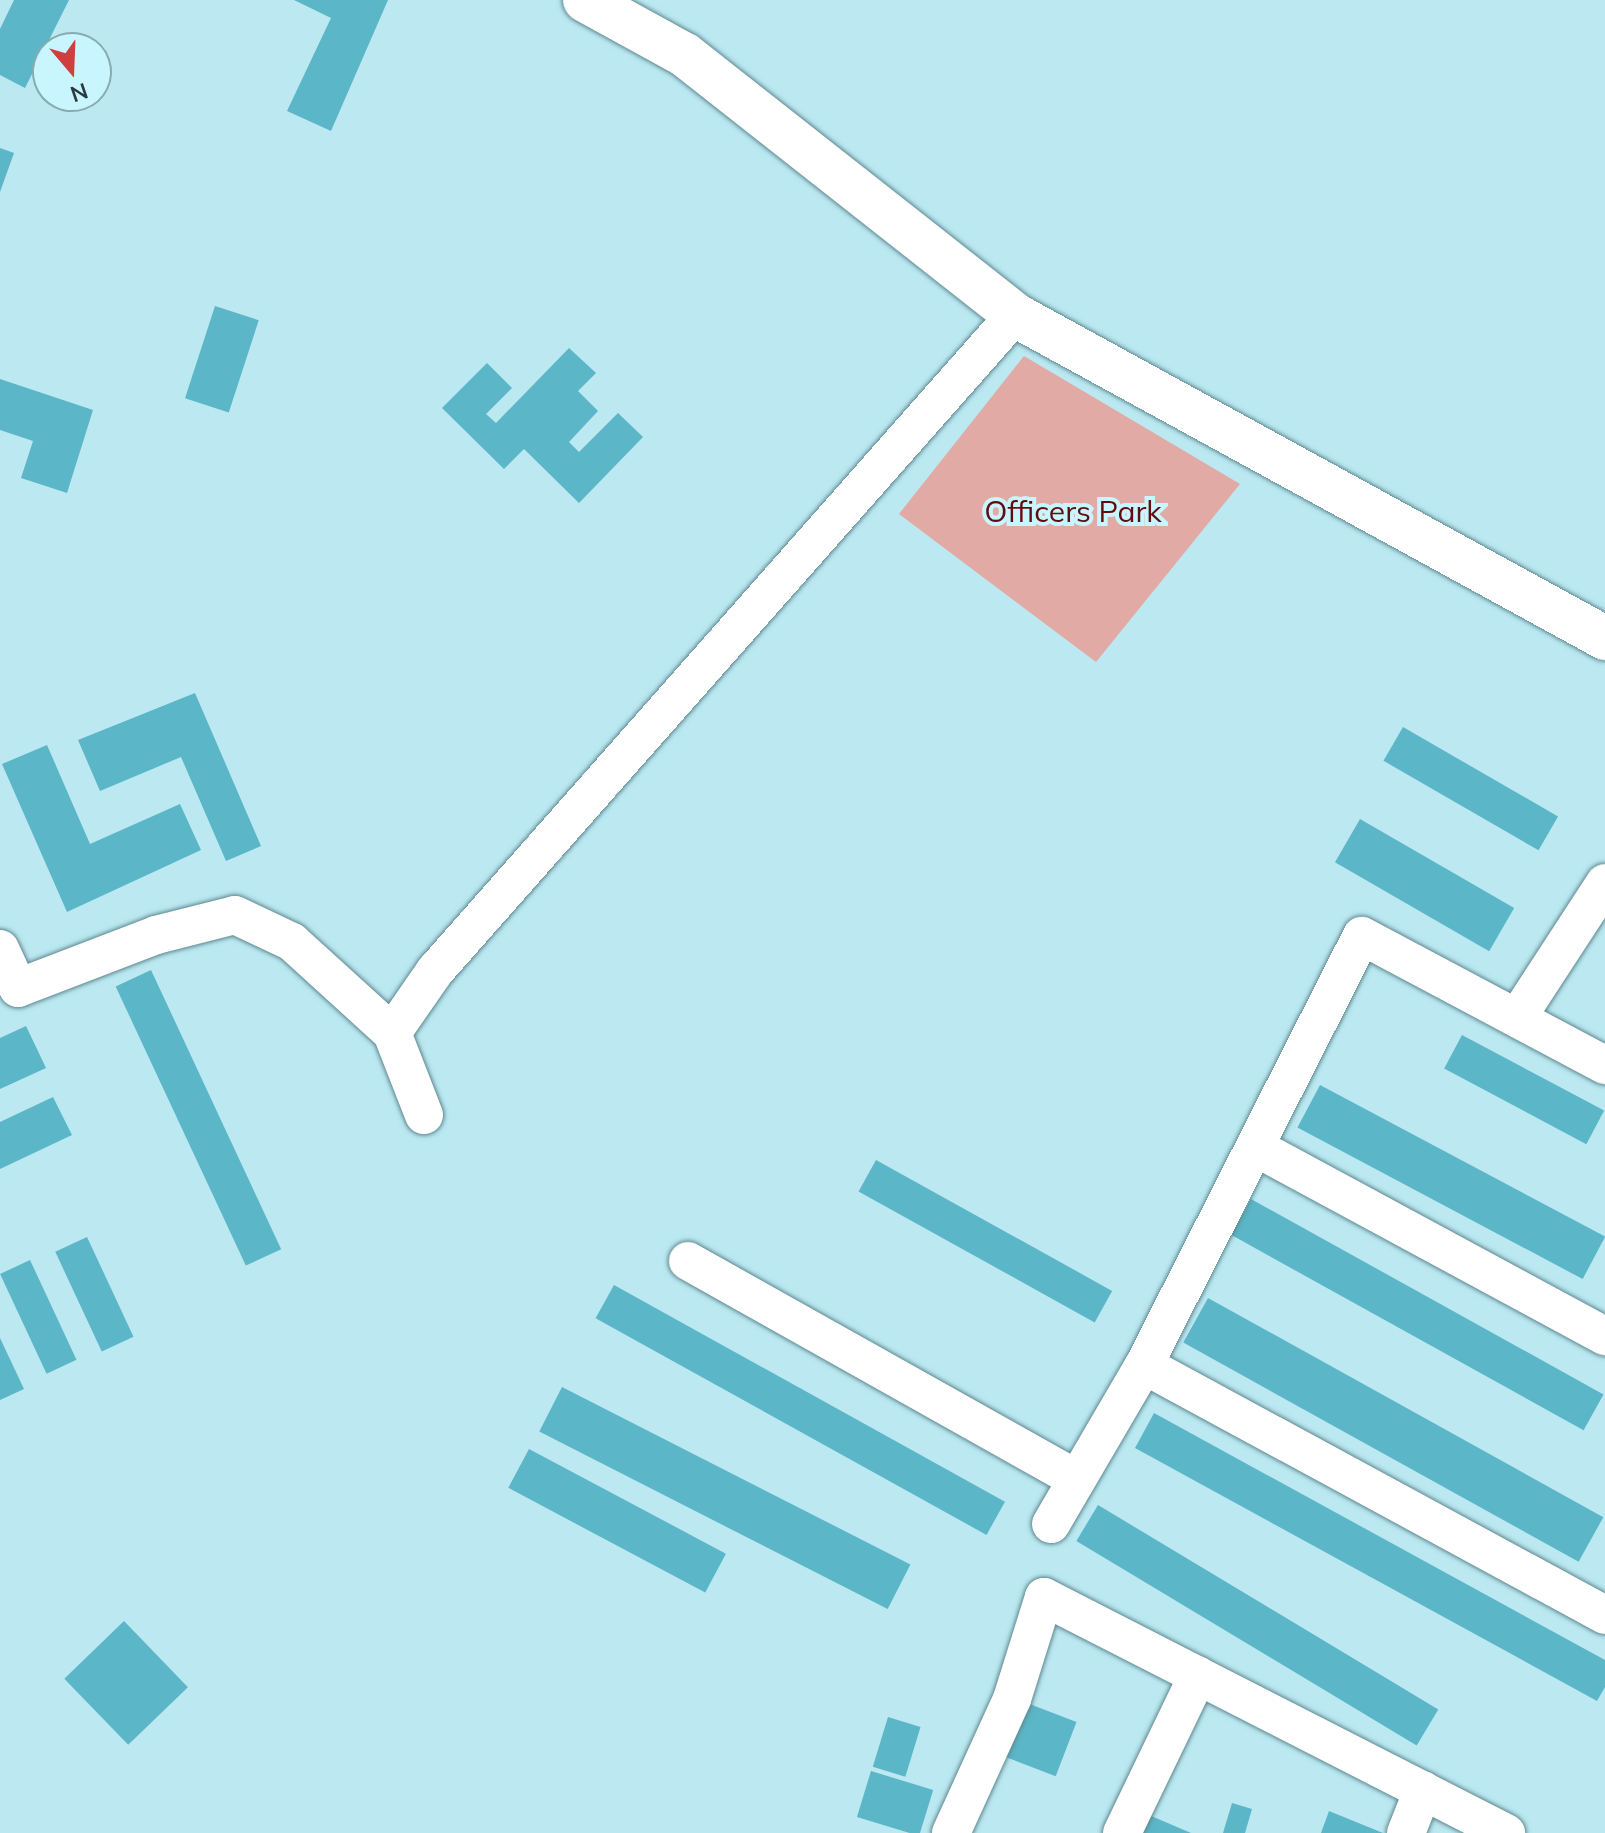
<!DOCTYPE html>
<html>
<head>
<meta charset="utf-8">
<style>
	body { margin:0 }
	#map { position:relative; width:1605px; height:1833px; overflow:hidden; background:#bbe8f1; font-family:Mulish,sans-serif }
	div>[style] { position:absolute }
	.green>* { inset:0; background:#e1aaa4 }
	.building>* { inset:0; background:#5bb6c7; transform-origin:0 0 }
	.roads { filter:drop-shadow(0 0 2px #5e8890) drop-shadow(0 0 2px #5e8890) }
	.minor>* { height:38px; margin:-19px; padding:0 19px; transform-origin:19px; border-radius:19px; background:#fff }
	.tertiary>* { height:44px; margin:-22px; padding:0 22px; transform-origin:22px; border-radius:22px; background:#fff }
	span { translate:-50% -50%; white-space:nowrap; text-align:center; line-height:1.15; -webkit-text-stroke:8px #c8f5fe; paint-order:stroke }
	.park-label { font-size:30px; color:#630c0f }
	.north { position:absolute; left:32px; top:32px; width:80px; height:80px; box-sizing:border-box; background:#c8f5fe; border:2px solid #88abb1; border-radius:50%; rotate:161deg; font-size:22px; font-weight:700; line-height:32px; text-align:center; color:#293b3e }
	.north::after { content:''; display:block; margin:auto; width:28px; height:36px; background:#ce3f3d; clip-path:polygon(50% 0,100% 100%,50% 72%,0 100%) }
</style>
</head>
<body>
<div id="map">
	<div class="green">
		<i style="clip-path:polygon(1024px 356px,1240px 484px,1096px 662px,899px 514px)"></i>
	</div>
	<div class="building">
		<i style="clip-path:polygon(14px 0,69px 0,25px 88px,0 75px,0 29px)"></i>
		<i style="clip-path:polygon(294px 0,388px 0,331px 131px,287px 111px,331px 18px)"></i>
		<i style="clip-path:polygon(0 148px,14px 153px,0 192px)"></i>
		<i style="left:215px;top:306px;width:46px;height:97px;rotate:18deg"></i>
		<i style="clip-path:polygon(569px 348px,596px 373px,578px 391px,598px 411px,569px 442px,579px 452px,618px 413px,643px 437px,579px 503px,524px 449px,504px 469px,442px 408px,487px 363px,512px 388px,486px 414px,496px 423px)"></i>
		<i style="clip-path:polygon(0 379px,93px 410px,67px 493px,21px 478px,33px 441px,0 430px)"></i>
		<i style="clip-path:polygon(195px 693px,261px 846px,226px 861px,181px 757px,100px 791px,78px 740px)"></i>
		<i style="left:1403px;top:727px;width:179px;height:39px;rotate:30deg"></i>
		<i style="clip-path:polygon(47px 745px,90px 844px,180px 804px,201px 850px,67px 912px,2px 764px)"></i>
		<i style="left:1360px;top:819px;width:178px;height:50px;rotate:30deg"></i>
		<i style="left:151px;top:970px;width:308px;height:39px;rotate:65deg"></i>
		<i style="clip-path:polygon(26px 1026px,46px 1068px,0 1089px,0 1038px)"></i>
		<i style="left:1462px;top:1035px;width:161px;height:38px;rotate:28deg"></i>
		<i style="left:1320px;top:1085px;width:323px;height:48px;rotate:28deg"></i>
		<i style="clip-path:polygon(53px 1097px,72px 1135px,0 1169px,0 1122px)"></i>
		<i style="left:876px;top:1160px;width:270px;height:36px;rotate:29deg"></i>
		<i style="left:1251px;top:1199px;width:403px;height:41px;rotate:29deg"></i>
		<i style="left:87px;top:1237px;width:110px;height:35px;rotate:65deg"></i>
		<i style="left:30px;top:1260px;width:110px;height:33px;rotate:65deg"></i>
		<i style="left:614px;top:1285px;width:447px;height:38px;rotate:29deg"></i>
		<i style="left:1208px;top:1298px;width:452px;height:51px;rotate:29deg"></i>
		<i style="clip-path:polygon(0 1338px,24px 1389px,0 1400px)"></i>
		<i style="left:562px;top:1387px;width:391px;height:50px;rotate:27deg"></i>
		<i style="clip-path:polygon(1154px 1413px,1605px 1660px,1605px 1687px,1597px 1701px,1135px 1448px)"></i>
		<i style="left:529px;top:1449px;width:223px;height:44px;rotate:28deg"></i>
		<i style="left:1098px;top:1505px;width:397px;height:42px;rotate:31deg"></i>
		<i style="left:124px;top:1621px;width:92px;height:83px;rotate:46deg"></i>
		<i style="left:1027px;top:1703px;width:53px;height:58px;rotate:21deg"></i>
		<i style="left:888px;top:1717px;width:34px;height:52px;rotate:17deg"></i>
		<i style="left:871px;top:1771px;width:65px;height:48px;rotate:17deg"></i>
		<i style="clip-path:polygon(1232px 1803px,1252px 1809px,1245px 1833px,1223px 1833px)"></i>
		<i style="clip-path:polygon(1135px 1809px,1191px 1833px,1125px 1833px)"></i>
		<i style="clip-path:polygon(1329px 1811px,1383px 1833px,1321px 1833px)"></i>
	</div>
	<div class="roads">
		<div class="minor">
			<i style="left:0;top:949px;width:43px;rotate:65.2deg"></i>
			<i style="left:18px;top:988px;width:148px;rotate:-21deg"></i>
			<i style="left:156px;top:935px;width:81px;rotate:-14.2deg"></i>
			<i style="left:235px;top:915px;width:63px;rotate:25.3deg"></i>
			<i style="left:292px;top:942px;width:135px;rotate:42.3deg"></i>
			<i style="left:1517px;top:1018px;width:161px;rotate:-56.9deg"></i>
			<i style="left:424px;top:1115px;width:88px;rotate:-111.3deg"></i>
			<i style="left:392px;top:1033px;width:75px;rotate:-55.3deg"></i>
			<i style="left:435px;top:971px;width:876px;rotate:-48.52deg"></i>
			<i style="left:1255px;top:1147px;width:398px;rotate:28.4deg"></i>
			<i style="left:688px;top:1261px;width:443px;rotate:29.3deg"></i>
			<i style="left:1144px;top:1365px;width:524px;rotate:28.47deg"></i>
			<i style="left:1051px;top:1524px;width:184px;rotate:-59.7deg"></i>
			<i style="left:1144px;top:1365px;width:481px;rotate:-63.1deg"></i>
			<i style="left:1362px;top:936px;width:275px;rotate:28deg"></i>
			<i style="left:951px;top:1833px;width:147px;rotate:-65.5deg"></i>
			<i style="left:1012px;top:1699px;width:107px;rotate:-72.6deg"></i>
			<i style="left:1044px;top:1597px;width:519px;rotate:27.06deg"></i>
			<i style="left:1122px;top:1833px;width:175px;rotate:-64.3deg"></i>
			<i style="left:1406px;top:1833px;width:46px;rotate:-68.4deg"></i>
		</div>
		<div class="tertiary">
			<i style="left:585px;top:0;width:114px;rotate:28.8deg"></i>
			<i style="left:685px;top:55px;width:420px;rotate:38.2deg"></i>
			<i style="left:1015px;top:315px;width:673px;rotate:28.7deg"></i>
		</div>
	</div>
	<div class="park-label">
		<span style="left:1073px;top:511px">Officers Park</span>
	</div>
	<div class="north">N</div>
</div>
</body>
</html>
